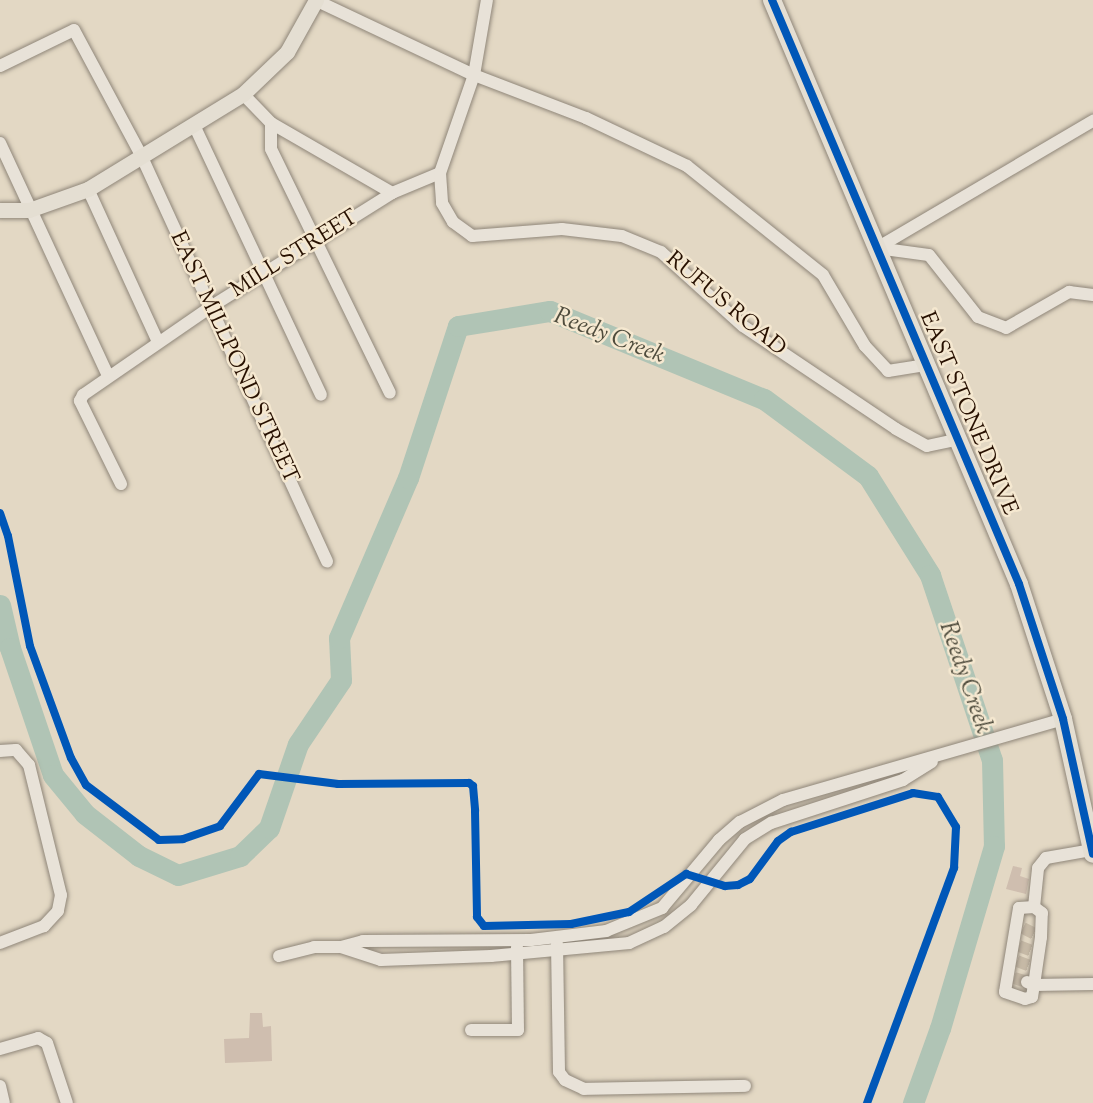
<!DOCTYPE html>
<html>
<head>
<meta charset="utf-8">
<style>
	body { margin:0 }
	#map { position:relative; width:1093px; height:1103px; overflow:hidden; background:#e3d8c4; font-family:"Sorts Mill Goudy",serif }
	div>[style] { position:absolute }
	.river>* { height:21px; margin:-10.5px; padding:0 10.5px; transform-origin:10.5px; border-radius:10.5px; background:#b0c4b5 }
	.building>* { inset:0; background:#cfbeaf }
	.minor-tunnel>* { height:12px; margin-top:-6px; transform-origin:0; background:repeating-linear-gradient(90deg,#c7baa7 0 12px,transparent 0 18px) }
	.roads { filter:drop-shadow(0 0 2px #8f8679) drop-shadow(0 0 2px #8f8679) }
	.minor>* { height:12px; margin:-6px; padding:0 6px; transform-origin:6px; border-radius:6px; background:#e8e2d8 }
	.major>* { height:15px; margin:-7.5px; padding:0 7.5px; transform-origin:7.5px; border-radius:7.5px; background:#e4ded2 }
	.highway>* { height:18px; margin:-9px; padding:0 9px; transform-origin:9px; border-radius:9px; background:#e4ded2 }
	.cycleway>* { height:8px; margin:-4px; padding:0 4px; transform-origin:4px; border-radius:4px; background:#0057b8 }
	span { translate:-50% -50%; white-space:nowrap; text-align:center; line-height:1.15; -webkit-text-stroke:5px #f5e8d0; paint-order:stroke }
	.street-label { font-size:22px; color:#271000 }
	.water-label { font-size:24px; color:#4f4c3d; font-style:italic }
</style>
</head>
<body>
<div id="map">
	<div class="river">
		<i style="left:0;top:605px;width:44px;rotate:76.9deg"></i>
		<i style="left:10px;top:648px;width:134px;rotate:71.3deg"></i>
		<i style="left:53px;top:775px;width:50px;rotate:50.6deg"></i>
		<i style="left:85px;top:814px;width:68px;rotate:37.9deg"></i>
		<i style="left:139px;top:856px;width:43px;rotate:26deg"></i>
		<i style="left:178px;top:875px;width:65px;rotate:-17deg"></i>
		<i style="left:240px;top:856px;width:40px;rotate:-44deg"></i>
		<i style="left:269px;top:828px;width:89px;rotate:-71deg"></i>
		<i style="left:298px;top:744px;width:77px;rotate:-56.1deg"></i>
		<i style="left:341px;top:680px;width:42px;rotate:-92.7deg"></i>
		<i style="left:339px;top:638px;width:174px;rotate:-66.7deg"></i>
		<i style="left:408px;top:478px;width:160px;rotate:-71.8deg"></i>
		<i style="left:458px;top:326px;width:93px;rotate:-9.3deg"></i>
		<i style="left:550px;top:311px;width:231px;rotate:22.4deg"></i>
		<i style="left:764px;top:399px;width:129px;rotate:36.5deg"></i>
		<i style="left:868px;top:476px;width:117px;rotate:57.9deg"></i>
		<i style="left:930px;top:575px;width:195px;rotate:71.5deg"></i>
		<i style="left:992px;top:760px;width:86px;rotate:88.7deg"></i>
		<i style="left:994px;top:846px;width:190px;rotate:106.5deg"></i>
		<i style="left:940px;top:1028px;width:80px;rotate:109.8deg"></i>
	</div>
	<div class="building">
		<i style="clip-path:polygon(1013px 866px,1022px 868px,1020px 876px,1029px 879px,1026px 894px,1006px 889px)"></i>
		<i style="clip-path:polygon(250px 1013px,262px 1013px,263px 1027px,271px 1026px,272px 1061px,225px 1063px,224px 1039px,249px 1038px)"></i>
	</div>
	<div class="minor-tunnel">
		<i style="left:1023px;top:928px;width:13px;rotate:27deg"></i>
		<i style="left:1019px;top:946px;width:14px;rotate:21deg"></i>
		<i style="left:1017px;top:961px;width:14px;rotate:21deg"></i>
		<i style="left:1014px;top:978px;width:14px;rotate:17deg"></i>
	</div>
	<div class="roads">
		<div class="minor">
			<i style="left:315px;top:0;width:176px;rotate:25.3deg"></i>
			<i style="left:474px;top:75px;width:120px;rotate:21deg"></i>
			<i style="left:586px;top:118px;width:112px;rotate:25.4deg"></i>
			<i style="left:687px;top:166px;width:174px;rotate:38.7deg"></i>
			<i style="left:823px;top:275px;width:82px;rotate:59.4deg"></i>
			<i style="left:865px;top:346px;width:34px;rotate:47deg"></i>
			<i style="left:888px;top:371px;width:39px;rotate:-9deg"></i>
			<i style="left:0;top:66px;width:82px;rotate:-25.9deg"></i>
			<i style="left:74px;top:30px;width:142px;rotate:61.8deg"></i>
			<i style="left:141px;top:155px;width:447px;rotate:65.4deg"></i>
			<i style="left:243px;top:94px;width:40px;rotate:46deg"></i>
			<i style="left:271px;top:123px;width:140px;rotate:30deg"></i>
			<i style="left:392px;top:193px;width:52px;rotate:-22.6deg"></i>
			<i style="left:440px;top:173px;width:104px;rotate:-70.9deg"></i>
			<i style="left:474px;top:75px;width:76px;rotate:-80.2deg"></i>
			<i style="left:271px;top:123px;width:26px;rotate:90deg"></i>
			<i style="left:271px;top:149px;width:271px;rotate:64deg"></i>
			<i style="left:194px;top:125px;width:298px;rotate:64.8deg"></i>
			<i style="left:0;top:143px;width:257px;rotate:65.1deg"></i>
			<i style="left:440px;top:173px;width:30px;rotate:86deg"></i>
			<i style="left:442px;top:203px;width:22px;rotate:60deg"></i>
			<i style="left:453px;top:222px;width:24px;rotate:36deg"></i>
			<i style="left:472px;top:236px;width:90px;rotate:-4.4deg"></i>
			<i style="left:562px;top:229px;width:60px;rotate:6.7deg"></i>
			<i style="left:622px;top:236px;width:42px;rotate:22.3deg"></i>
			<i style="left:661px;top:252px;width:110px;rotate:42.1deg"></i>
			<i style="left:743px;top:326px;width:184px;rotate:33.9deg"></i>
			<i style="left:896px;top:429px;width:35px;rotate:29deg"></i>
			<i style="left:927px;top:446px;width:33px;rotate:-12deg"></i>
			<i style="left:88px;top:189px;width:168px;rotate:65.4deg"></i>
			<i style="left:877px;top:248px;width:52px;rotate:7.7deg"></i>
			<i style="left:929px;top:255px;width:79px;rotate:51.7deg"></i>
			<i style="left:978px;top:317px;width:30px;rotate:21deg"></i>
			<i style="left:1006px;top:328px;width:73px;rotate:-29.7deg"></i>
			<i style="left:1069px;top:292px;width:24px;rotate:7deg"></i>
			<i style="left:877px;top:248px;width:251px;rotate:-30.5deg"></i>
			<i style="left:121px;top:484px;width:93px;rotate:-116.3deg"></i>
			<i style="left:80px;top:401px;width:7px;rotate:-63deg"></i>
			<i style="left:83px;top:395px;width:153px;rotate:-34.6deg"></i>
			<i style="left:209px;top:308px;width:216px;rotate:-32.1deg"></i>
			<i style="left:0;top:751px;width:16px;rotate:-4deg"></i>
			<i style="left:16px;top:750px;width:20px;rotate:49deg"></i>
			<i style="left:29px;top:765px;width:134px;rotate:76.2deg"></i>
			<i style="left:61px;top:895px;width:16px;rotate:101deg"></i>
			<i style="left:58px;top:911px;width:21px;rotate:133deg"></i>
			<i style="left:44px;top:926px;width:47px;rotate:158.9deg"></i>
			<i style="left:1034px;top:907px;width:39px;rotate:-84deg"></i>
			<i style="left:1038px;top:868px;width:13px;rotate:-51deg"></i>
			<i style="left:1046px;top:858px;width:47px;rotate:-9.9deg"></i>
			<i style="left:557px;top:944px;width:128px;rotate:89.1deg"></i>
			<i style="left:559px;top:1072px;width:10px;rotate:53deg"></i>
			<i style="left:565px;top:1080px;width:21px;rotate:25deg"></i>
			<i style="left:584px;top:1089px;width:161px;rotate:-1.1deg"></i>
			<i style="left:341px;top:947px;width:23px;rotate:-15deg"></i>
			<i style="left:363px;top:941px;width:168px;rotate:-0.3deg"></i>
			<i style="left:531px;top:940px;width:76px;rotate:-6.8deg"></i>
			<i style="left:606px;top:931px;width:61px;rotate:-22.3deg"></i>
			<i style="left:662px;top:908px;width:89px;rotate:-50deg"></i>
			<i style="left:719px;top:840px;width:28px;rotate:-41deg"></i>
			<i style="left:740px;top:822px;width:48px;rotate:-27.1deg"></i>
			<i style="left:783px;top:800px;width:291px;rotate:-16.1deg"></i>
			<i style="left:279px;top:956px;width:36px;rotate:-14deg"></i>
			<i style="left:314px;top:947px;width:27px"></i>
			<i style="left:341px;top:947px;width:42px;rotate:18deg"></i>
			<i style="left:381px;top:960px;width:110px;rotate:-2.1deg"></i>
			<i style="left:491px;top:956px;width:139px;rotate:-5.4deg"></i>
			<i style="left:629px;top:943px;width:38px;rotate:-25deg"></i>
			<i style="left:664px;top:927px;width:35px;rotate:-39deg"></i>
			<i style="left:691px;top:905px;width:85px;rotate:-50.7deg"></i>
			<i style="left:745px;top:839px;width:31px;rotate:-32deg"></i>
			<i style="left:771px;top:823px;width:139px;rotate:-18deg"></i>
			<i style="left:903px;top:780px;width:34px;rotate:-32deg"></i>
			<i style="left:1027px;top:982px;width:8px;rotate:23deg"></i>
			<i style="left:1034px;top:985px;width:49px;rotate:-81.7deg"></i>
			<i style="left:1041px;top:937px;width:24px;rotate:-88deg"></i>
			<i style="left:1042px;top:913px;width:10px;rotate:-143deg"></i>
			<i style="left:1034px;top:907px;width:15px;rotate:176deg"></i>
			<i style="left:1019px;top:908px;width:85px;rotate:99.5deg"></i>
			<i style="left:1005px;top:992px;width:21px;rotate:19deg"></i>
			<i style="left:1025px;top:999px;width:7px;rotate:-16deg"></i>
			<i style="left:1032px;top:997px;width:12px;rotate:-81deg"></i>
			<i style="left:1034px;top:985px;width:59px;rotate:-1deg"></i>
			<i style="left:471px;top:1030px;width:47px"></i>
			<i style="left:518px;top:1030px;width:83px;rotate:-90.7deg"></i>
			<i style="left:0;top:1049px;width:40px;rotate:-16deg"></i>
			<i style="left:38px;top:1038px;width:10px;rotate:29deg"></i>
			<i style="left:47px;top:1043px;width:63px;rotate:71.6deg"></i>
			<i style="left:0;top:1086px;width:17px;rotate:77deg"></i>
		</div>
		<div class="major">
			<i style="left:0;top:210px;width:29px"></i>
			<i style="left:29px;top:210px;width:63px;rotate:-19.6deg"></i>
			<i style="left:88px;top:189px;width:182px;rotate:-31.5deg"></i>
			<i style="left:243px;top:94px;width:61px;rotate:-43.7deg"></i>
			<i style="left:287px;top:52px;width:60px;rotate:-60.9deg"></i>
		</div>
		<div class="highway">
			<i style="left:772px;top:0;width:634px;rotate:67.07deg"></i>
			<i style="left:1019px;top:584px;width:142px;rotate:71.9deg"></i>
			<i style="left:1063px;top:719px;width:138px;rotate:77.5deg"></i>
		</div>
	</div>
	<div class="cycleway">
		<i style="left:772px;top:0;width:634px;rotate:67.07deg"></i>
		<i style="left:1019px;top:584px;width:142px;rotate:71.9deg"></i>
		<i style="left:1063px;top:719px;width:138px;rotate:77.5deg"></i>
		<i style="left:0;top:513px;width:24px;rotate:71deg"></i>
		<i style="left:8px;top:536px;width:112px;rotate:78.7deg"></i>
		<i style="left:30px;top:646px;width:119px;rotate:69.9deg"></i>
		<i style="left:71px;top:758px;width:31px;rotate:61deg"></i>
		<i style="left:86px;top:785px;width:91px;rotate:37deg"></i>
		<i style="left:159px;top:840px;width:24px;rotate:-2deg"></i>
		<i style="left:183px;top:839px;width:39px;rotate:-19deg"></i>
		<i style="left:220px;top:826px;width:65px;rotate:-53.1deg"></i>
		<i style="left:259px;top:774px;width:80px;rotate:7.2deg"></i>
		<i style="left:338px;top:784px;width:131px;rotate:-0.4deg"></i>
		<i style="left:469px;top:783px;width:5px;rotate:37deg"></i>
		<i style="left:473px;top:786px;width:25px;rotate:85deg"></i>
		<i style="left:475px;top:811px;width:106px;rotate:88.9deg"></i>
		<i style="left:477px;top:917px;width:11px;rotate:52deg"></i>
		<i style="left:484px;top:926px;width:87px;rotate:-1.3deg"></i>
		<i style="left:571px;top:924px;width:59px;rotate:-11.7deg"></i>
		<i style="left:629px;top:912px;width:69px;rotate:-33.7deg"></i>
		<i style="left:686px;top:874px;width:41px;rotate:17.1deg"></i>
		<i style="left:725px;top:886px;width:13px;rotate:-4deg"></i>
		<i style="left:738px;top:885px;width:13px;rotate:-27deg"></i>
		<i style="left:750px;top:879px;width:47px;rotate:-53.6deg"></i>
		<i style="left:778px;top:841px;width:16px;rotate:-35deg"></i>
		<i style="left:791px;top:832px;width:128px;rotate:-17.7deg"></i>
		<i style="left:913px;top:793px;width:25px;rotate:9deg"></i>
		<i style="left:938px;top:797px;width:35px;rotate:59deg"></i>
		<i style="left:956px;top:827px;width:41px;rotate:92.8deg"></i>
		<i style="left:954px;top:868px;width:251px;rotate:110.3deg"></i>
	</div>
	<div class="street-label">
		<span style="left:295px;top:255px;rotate:-32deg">MILL STREET</span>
		<span style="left:725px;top:305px;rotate:40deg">RUFUS ROAD</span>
		<span style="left:233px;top:358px;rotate:65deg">EAST MILLPOND STREET</span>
		<span style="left:967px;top:414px;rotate:67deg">EAST STONE DRIVE</span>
	</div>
	<div class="water-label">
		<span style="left:609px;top:337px;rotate:21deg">Reedy Creek</span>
		<span style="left:964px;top:678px;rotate:71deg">Reedy Creek</span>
	</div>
</div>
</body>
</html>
